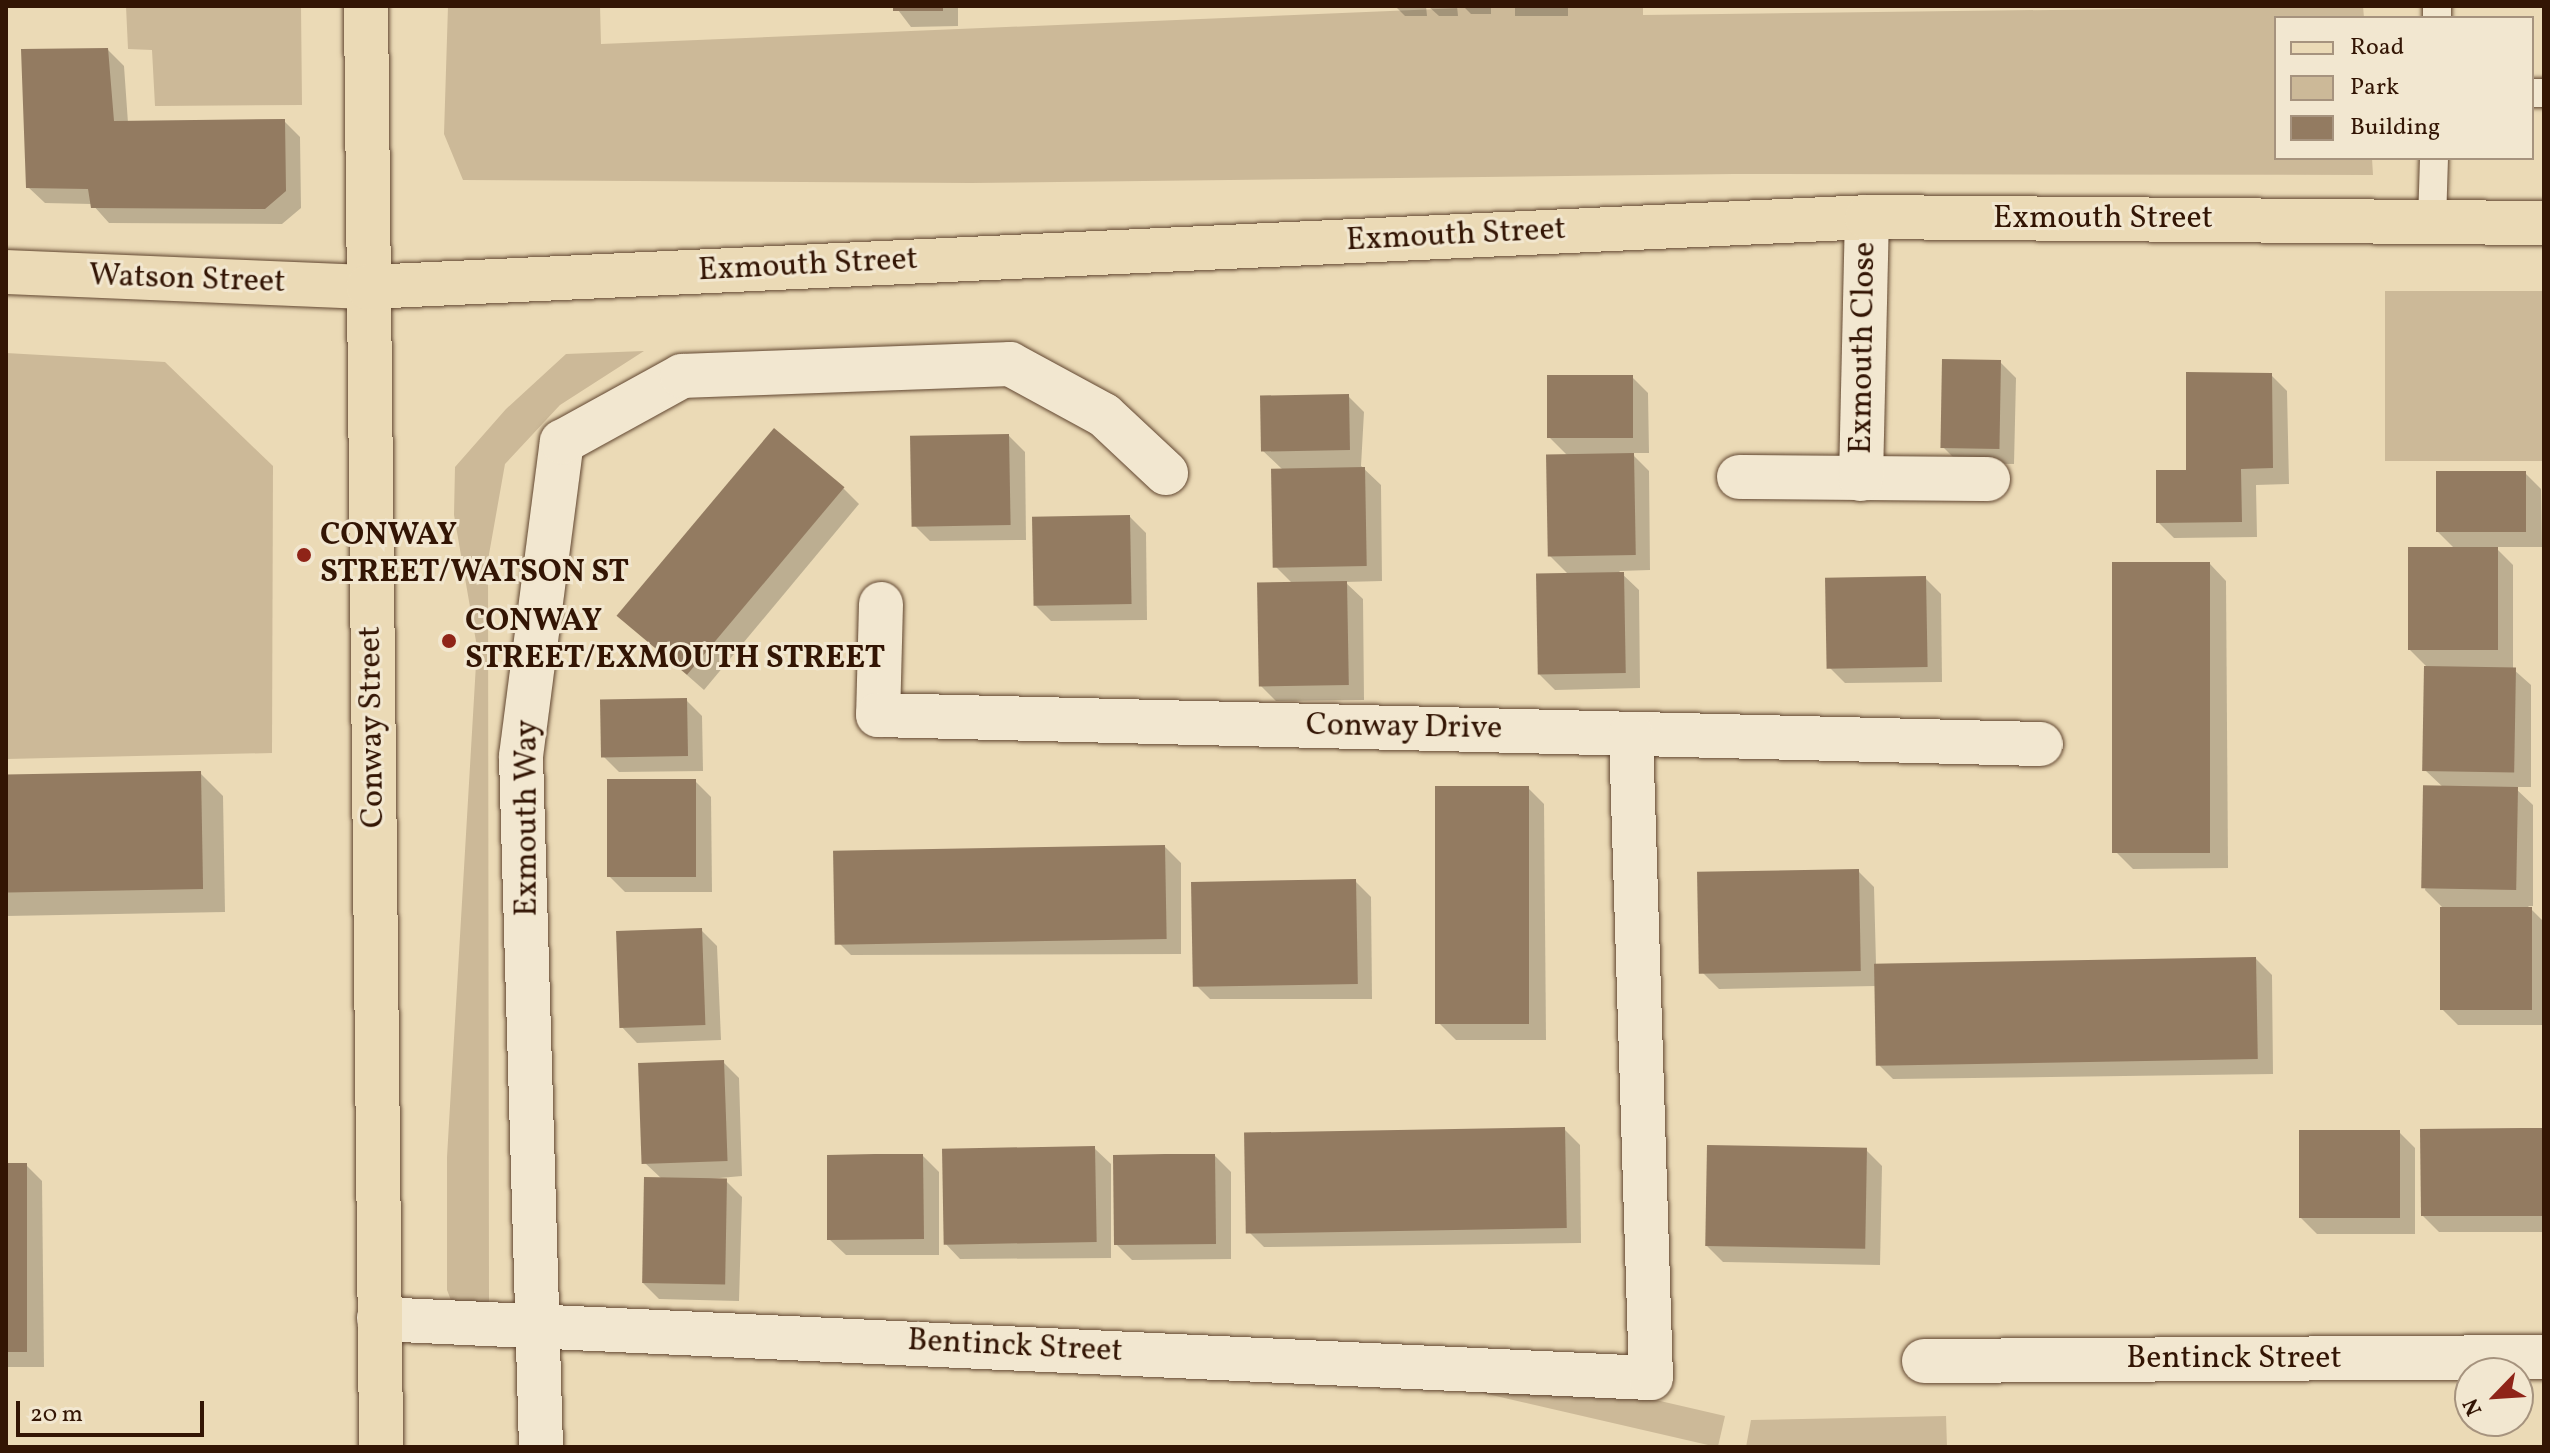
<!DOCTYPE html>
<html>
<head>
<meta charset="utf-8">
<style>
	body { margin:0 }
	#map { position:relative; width:2550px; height:1453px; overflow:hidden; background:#ebdab6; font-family:Vollkorn,serif }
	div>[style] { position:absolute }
	.green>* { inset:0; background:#ccb998; transform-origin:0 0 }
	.shadow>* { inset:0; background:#0003; transform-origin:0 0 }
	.building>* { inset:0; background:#937b61; transform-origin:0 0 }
	.roads { filter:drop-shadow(0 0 2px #614630) drop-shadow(0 0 2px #614630) }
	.lane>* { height:28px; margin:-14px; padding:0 14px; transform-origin:14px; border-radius:14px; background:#f2e7d0 }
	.street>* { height:44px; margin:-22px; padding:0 22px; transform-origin:22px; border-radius:22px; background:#f2e7d0 }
	.primary>* { height:44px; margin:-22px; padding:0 22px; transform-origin:22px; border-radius:22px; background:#ebdab6 }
	.dots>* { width:22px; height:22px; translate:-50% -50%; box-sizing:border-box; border:4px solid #f2e7d0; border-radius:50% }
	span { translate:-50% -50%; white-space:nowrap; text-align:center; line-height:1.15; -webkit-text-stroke:6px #f2e7d0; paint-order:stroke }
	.street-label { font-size:32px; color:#331504 }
	.poi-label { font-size:32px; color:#331504; font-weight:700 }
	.left { translate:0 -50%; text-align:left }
	.frame { position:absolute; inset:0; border:8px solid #331504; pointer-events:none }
	.legend { position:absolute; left:2274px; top:16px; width:260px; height:144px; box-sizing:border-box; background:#f2e7d0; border:2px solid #a6937e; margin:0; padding:10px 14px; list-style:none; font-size:24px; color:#331504 }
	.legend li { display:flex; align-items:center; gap:16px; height:40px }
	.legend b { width:40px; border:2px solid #a6937e }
	.north { position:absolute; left:2454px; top:1357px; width:80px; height:80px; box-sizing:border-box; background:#f2e7d0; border:2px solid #a6937e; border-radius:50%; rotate:245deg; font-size:22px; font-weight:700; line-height:32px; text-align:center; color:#331504 }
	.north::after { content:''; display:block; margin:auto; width:28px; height:36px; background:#8f2418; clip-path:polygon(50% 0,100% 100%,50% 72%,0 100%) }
	.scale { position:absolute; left:16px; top:1401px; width:188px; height:36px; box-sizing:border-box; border:4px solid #331504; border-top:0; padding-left:10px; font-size:24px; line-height:28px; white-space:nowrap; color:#331504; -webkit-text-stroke:6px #f2e7d0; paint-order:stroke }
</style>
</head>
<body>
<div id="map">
	<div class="green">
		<i style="clip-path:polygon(126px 6px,301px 6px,302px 105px,155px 106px,152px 50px,128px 49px)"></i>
		<i style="clip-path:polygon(448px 6px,600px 6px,601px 44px,1510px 6px,1643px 6px,1643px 15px,2363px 6px,2364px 18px,2276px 18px,2276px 158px,2372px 158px,2373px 175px,1734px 174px,971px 183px,463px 180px,444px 134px)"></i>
		<i style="left:2544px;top:291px;width:170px;height:159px;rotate:90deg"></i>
		<i style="clip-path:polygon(644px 351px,560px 405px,505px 464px,488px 560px,489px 1307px,454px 1308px,447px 1290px,447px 1157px,477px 647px,454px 515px,455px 467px,506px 409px,566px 354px)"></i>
		<i style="clip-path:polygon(6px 353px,165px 362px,273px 466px,272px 753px,6px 759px)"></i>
		<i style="left:1725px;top:1416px;width:32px;height:262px;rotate:103deg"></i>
		<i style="clip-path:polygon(1946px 1416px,1947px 1447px,1746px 1447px,1751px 1420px)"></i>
	</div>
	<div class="shadow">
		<i style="clip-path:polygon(895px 6px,958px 6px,958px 26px,911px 27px)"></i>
		<i style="clip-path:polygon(1395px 6px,1426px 6px,1427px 16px,1405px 16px)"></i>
		<i style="clip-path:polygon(1428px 6px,1457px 6px,1458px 16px,1439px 16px)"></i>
		<i style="clip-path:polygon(1463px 6px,1491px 6px,1491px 14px,1471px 14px)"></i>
		<i style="left:1515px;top:6px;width:53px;height:10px"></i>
		<i style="clip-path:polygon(108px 50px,124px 66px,128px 123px,284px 121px,300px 137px,301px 208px,282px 224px,109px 223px,92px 204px,45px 203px,28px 187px)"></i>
		<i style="clip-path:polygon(2000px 362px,2016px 378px,2014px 464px,1959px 463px,1943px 447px)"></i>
		<i style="clip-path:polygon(2271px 375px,2287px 391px,2289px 484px,2256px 485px,2257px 537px,2174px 538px,2158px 522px,2188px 472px)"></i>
		<i style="clip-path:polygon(1632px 377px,1648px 393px,1649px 453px,1631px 453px,1649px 471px,1650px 570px,1619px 571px,1639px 590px,1640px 688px,1555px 690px,1539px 674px,1569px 575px,1549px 555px,1568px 456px,1550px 438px)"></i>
		<i style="clip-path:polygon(1348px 396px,1364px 412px,1361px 466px,1381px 485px,1382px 581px,1345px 582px,1363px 599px,1364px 700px,1276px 701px,1260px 685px,1293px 584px,1275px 566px,1282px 469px,1262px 450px)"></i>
		<i style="clip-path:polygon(1009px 436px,1025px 452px,1026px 540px,930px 541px,914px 525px)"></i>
		<i style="clip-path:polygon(2525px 473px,2541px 489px,2542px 547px,2495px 547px,2513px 565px,2513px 669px,2531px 685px,2531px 787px,2514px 787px,2533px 805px,2533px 906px,2528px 906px,2544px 922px,2544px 1025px,2458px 1025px,2442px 1009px,2442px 907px,2425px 890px,2445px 789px,2426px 771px,2426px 666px,2410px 650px,2455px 549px,2438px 532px)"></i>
		<i style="clip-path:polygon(843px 488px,859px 504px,704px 690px,620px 616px)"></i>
		<i style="clip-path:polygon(1130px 517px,1146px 533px,1147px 620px,1051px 621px,1035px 605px)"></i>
		<i style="clip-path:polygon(2210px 564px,2226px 581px,2228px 868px,2133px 869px,2117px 853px)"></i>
		<i style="clip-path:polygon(1925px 578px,1941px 594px,1942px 682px,1845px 683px,1829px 667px)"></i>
		<i style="clip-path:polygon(686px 700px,702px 716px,703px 771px,619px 772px,603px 756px)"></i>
		<i style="clip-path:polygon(200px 773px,223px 796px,225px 912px,6px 916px,6px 777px)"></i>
		<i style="clip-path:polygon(695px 781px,711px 797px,712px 892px,625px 892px,609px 876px)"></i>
		<i style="clip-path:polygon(1528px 788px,1544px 804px,1546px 1040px,1456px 1040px,1440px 1024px)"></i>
		<i style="clip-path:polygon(1165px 847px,1181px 863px,1181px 954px,851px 955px,835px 939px)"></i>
		<i style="clip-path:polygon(1858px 871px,1874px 887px,1876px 964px,2256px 959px,2272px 975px,2273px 1074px,1893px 1079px,1877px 1063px,1876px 986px,1719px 989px,1703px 973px)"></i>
		<i style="clip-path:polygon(1355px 881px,1371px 897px,1372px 999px,1210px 999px,1194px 983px)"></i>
		<i style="clip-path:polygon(701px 930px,717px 946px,721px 1040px,637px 1043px,621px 1026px)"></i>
		<i style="clip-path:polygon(723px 1062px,739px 1078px,742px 1176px,697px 1180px,726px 1181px,742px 1197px,739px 1301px,659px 1299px,643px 1283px,662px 1179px,644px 1162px)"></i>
		<i style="clip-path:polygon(1564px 1129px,1580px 1145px,1581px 1243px,1264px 1247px,1248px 1231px)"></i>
		<i style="clip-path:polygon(2544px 1131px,2544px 1232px,2439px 1232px,2423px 1216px)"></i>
		<i style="clip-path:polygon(2399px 1132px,2415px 1148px,2415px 1234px,2317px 1234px,2301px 1218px)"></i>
		<i style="clip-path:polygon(1094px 1148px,1111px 1164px,1111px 1258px,960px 1259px,944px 1242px)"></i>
		<i style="clip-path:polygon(1866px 1150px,1882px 1166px,1880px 1265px,1723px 1262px,1707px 1246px)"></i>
		<i style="clip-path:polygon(923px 1156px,939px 1172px,939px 1255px,846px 1255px,829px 1239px)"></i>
		<i style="clip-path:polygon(1215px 1156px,1231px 1172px,1231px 1259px,1132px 1260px,1116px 1244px)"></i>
		<i style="clip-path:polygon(6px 1165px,26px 1165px,42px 1181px,44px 1367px,6px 1367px)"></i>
	</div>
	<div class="building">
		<i style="left:893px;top:6px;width:50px;height:5px"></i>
		<i style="clip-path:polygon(108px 48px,114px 121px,285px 119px,286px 191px,265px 209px,91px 208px,88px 189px,26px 188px,21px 49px)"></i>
		<i style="left:1942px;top:359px;width:59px;height:89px;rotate:1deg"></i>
		<i style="clip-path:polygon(2186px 372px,2272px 373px,2273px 468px,2241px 469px,2242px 522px,2156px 523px,2156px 470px,2186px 470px)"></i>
		<i style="left:1633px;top:375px;width:63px;height:86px;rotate:90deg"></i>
		<i style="left:1349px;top:394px;width:56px;height:89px;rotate:89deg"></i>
		<i style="left:774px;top:428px;width:92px;height:245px;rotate:40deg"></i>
		<i style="left:1009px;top:434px;width:91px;height:99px;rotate:89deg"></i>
		<i style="left:1634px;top:453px;width:102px;height:88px;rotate:89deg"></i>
		<i style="left:1365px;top:467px;width:99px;height:94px;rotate:89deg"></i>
		<i style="left:2436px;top:471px;width:90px;height:61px"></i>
		<i style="left:1130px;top:515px;width:89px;height:98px;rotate:89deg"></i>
		<i style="left:2408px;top:547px;width:90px;height:103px"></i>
		<i style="left:2210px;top:562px;width:291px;height:98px;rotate:90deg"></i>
		<i style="left:1624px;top:572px;width:101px;height:88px;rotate:89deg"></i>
		<i style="left:1926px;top:576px;width:91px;height:101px;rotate:89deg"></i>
		<i style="left:1347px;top:581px;width:104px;height:90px;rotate:89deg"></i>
		<i style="left:2424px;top:666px;width:92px;height:105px;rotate:1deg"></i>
		<i style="left:687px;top:698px;width:58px;height:87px;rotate:89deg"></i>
		<i style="left:201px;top:771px;width:118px;height:195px;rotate:89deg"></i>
		<i style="left:607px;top:779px;width:89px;height:98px"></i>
		<i style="left:1529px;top:786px;width:238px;height:94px;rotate:90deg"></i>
		<i style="left:2518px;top:787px;width:103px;height:95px;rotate:91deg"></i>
		<i style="left:1165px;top:845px;width:94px;height:332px;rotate:89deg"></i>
		<i style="left:1859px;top:869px;width:102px;height:162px;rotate:89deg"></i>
		<i style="left:1356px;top:879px;width:105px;height:165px;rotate:89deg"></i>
		<i style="left:2440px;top:907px;width:92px;height:103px"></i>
		<i style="left:702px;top:928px;width:97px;height:86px;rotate:88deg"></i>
		<i style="left:2256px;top:957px;width:102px;height:382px;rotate:89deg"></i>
		<i style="left:724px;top:1060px;width:101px;height:86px;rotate:88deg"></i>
		<i style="left:1565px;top:1127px;width:101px;height:321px;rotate:89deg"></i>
		<i style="clip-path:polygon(2522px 1128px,2544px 1128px,2544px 1216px,2421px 1216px,2420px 1129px)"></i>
		<i style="left:2299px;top:1130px;width:101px;height:88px"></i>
		<i style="left:1707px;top:1145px;width:160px;height:101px;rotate:1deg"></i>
		<i style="left:1095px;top:1146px;width:96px;height:153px;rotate:89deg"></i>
		<i style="clip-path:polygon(875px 1154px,923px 1154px,924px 1239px,827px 1240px,827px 1155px)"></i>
		<i style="clip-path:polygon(1165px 1154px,1215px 1154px,1216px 1244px,1114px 1245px,1113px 1155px)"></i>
		<i style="left:6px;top:1163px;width:21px;height:189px"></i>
		<i style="left:644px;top:1177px;width:83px;height:106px;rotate:1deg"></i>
	</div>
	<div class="roads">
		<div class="lane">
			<i style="left:2437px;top:18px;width:12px;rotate:-90deg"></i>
			<i style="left:2532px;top:93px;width:12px"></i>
			<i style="left:2432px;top:222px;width:64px;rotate:-88.2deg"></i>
		</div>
		<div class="street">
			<i style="left:1739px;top:477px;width:249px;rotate:0.5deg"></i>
			<i style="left:1861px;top:479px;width:262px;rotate:-88.7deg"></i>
			<i style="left:881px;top:604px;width:111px;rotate:91.5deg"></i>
			<i style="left:878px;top:715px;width:1163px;rotate:1.43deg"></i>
			<i style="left:379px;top:1319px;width:1273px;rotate:2.66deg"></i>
			<i style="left:1651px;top:1378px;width:644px;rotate:-91.78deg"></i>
			<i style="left:1924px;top:1361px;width:620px;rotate:-0.37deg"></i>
			<i style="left:541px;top:1447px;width:691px;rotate:-91.66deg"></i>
			<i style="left:521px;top:756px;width:317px;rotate:-82.6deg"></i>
			<i style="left:562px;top:442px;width:137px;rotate:-28.8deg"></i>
			<i style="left:682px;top:376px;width:328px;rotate:-2.1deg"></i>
			<i style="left:1010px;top:364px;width:107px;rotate:28.5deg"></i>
			<i style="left:1104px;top:415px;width:85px;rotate:43.1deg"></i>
		</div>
		<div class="primary">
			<i style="left:366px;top:6px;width:1441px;rotate:89.4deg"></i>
			<i style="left:6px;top:272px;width:362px;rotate:2.4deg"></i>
			<i style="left:368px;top:287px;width:1501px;rotate:-2.67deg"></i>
			<i style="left:1867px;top:217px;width:677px;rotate:0.51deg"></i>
		</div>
	</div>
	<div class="dots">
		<i style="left:304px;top:555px;background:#8f2418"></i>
		<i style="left:449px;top:641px;background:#8f2418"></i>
	</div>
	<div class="street-label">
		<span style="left:2103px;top:219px">Exmouth Street</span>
		<span style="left:1456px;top:236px;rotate:-3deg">Exmouth Street</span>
		<span style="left:808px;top:266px;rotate:-3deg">Exmouth Street</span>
		<span style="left:187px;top:280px;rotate:2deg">Watson Street</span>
		<span style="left:1864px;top:348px;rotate:-89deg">Exmouth Close</span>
		<span style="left:373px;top:727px;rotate:-91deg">Conway Street</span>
		<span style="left:1404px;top:728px;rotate:1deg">Conway Drive</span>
		<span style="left:528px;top:818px;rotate:-90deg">Exmouth Way</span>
		<span style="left:1015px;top:1347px;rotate:3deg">Bentinck Street</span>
		<span style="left:2234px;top:1359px">Bentinck Street</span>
	</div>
	<div class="poi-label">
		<span class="left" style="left:320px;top:555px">CONWAY<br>STREET/WATSON ST</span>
		<span class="left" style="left:465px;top:641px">CONWAY<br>STREET/EXMOUTH STREET</span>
	</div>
	<div class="frame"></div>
	<ul class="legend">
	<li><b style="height:10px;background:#ebdab6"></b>Road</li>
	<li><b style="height:22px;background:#ccb998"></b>Park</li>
	<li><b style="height:22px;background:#937b61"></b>Building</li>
	</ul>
	<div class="north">N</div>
	<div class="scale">20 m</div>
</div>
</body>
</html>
